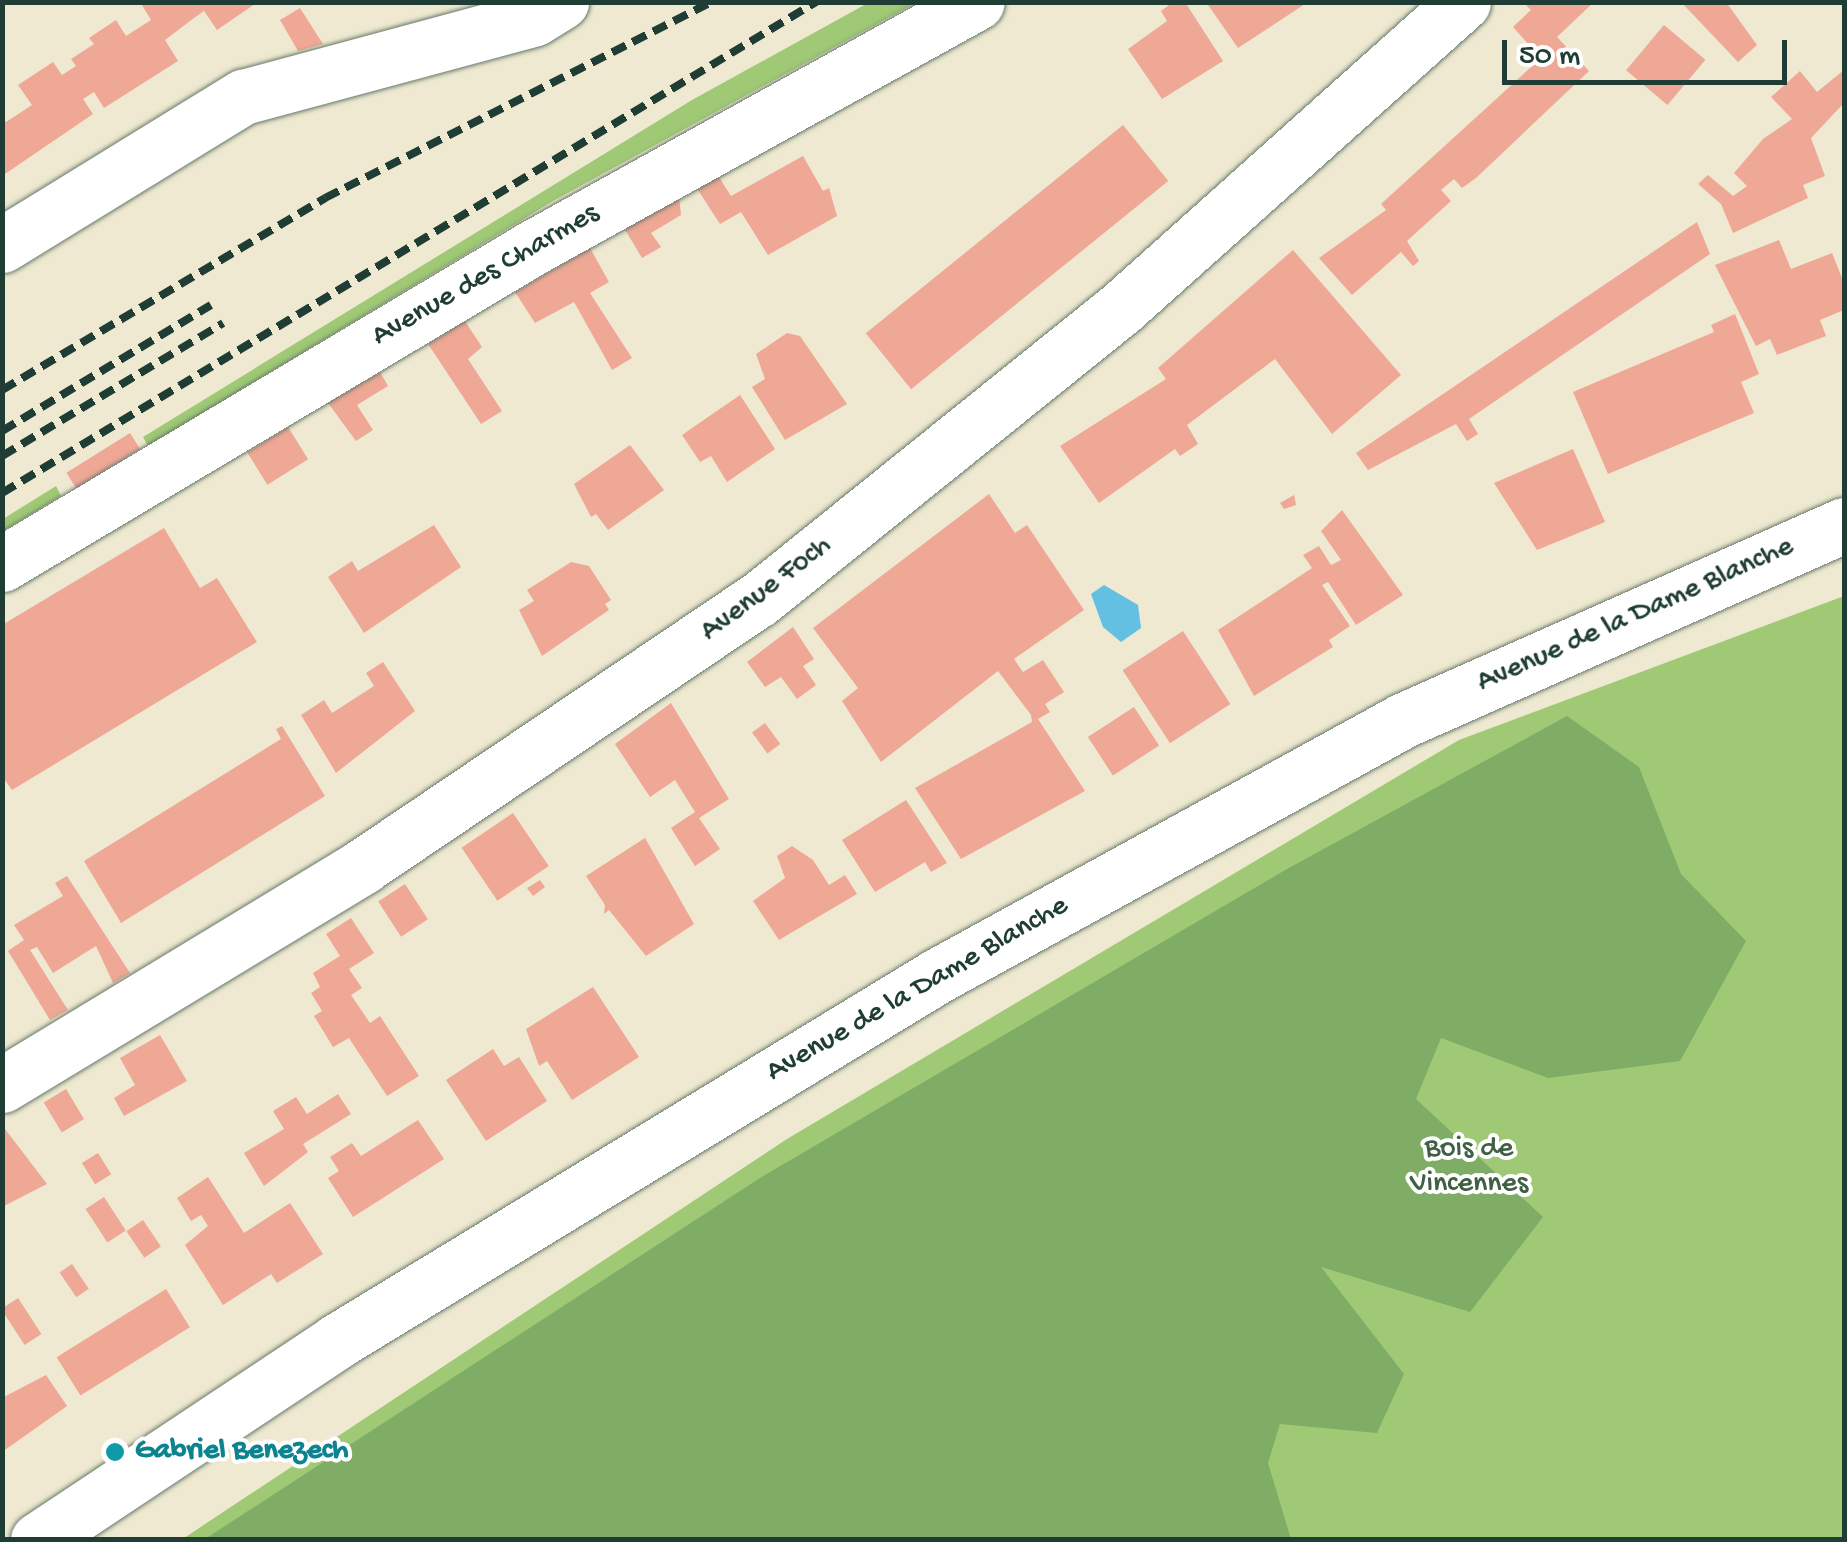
<!DOCTYPE html>
<html>
<head>
<meta charset="utf-8">
<style>
	body { margin:0 }
	#map { position:relative; width:1847px; height:1542px; overflow:hidden; background:#eee9d0; font-family:"Gochi Hand",sans-serif }
	div>[style] { position:absolute }
	.green>* { inset:0; background:#9fc975 }
	.forest>* { inset:0; background:#7fad66 }
	.water>* { inset:0; background:#64c0e2 }
	.building>* { inset:0; background:#efa896; transform-origin:0 0 }
	.roads { filter:drop-shadow(0 0 2px #67796b) drop-shadow(0 0 2px #67796b) }
	.minor>* { height:55px; margin:-27.5px; padding:0 27.5px; transform-origin:27.5px; border-radius:27.5px; background:#fff }
	.rail>* { height:8px; margin-top:-4px; transform-origin:0; background:repeating-linear-gradient(90deg,#1f3d34 0 15px,transparent 0 23px) }
	.dots>* { width:28px; height:28px; translate:-50% -50%; box-sizing:border-box; border:5px solid #fff; border-radius:50% }
	span { translate:-50% -50%; white-space:nowrap; text-align:center; line-height:1.15; -webkit-text-stroke:8px #fff; paint-order:stroke }
	.street-label { font-size:30px; color:#1f3d34 }
	.park-label { font-size:30px; color:#3f6044 }
	.culture-label { font-size:30px; color:#0d838f; font-weight:700 }
	.left { translate:0 -50%; text-align:left }
	.frame { position:absolute; inset:0; border:5px solid #1f3d34; pointer-events:none }
	.scale { position:absolute; left:1502px; top:40px; width:285px; height:45px; box-sizing:border-box; border:5px solid #1f3d34; border-top:0; padding-left:12px; font-size:30px; line-height:35px; white-space:nowrap; color:#1f3d34; -webkit-text-stroke:8px #fff; paint-order:stroke }
</style>
</head>
<body>
<div id="map">
	<div class="green">
		<i style="clip-path:polygon(868px 3px,915px 3px,553px 201px,148px 446px,143px 437px,692px 100px)"></i>
		<i style="clip-path:polygon(56px 486px,61px 496px,3px 531px,3px 519px)"></i>
		<i style="clip-path:polygon(1844px 596px,1844px 1539px,181px 1540px,787px 1139px,1459px 740px)"></i>
	</div>
	<div class="forest">
		<i style="clip-path:polygon(1567px 716px,1639px 767px,1681px 874px,1746px 941px,1680px 1061px,1548px 1078px,1441px 1038px,1416px 1099px,1543px 1217px,1470px 1312px,1321px 1267px,1404px 1374px,1377px 1433px,1280px 1424px,1268px 1463px,1291px 1539px,205px 1539px,760px 1178px,1287px 869px)"></i>
	</div>
	<div class="water">
		<i style="clip-path:polygon(1104px 585px,1138px 605px,1141px 628px,1121px 642px,1103px 627px,1091px 594px)"></i>
	</div>
	<div class="building">
		<i style="clip-path:polygon(140px 2px,258px 2px,217px 30px,204px 11px,194px 18px,165px 40px,178px 61px,104px 108px,94px 92px,83px 99px,93px 114px,2px 176px,2px 117px,6px 122px,32px 105px,18px 85px,53px 62px,62px 75px,76px 66px,71px 59px,94px 44px,89px 38px,116px 20px,126px 36px,151px 20px)"></i>
		<i style="clip-path:polygon(1173px 2px,1185px 2px,1223px 61px,1162px 99px,1128px 49px,1167px 21px,1161px 11px)"></i>
		<i style="clip-path:polygon(1206px 2px,1308px 2px,1238px 48px)"></i>
		<i style="clip-path:polygon(1523px 2px,1594px 2px,1557px 37px,1589px 71px,1476px 178px,1462px 188px,1454px 179px,1441px 190px,1451px 201px,1407px 241px,1419px 261px,1413px 266px,1401px 252px,1352px 295px,1319px 258px,1386px 210px,1381px 204px,1541px 58px,1513px 27px,1531px 10px)"></i>
		<i style="clip-path:polygon(1681px 2px,1726px 2px,1757px 45px,1738px 62px)"></i>
		<i style="clip-path:polygon(300px 8px,323px 44px,298px 51px,280px 20px)"></i>
		<i style="left:1664px;top:25px;width:54px;height:59px;rotate:40deg"></i>
		<i style="clip-path:polygon(1844px 70px,1844px 103px,1811px 138px,1825px 176px,1803px 185px,1808px 198px,1733px 233px,1721px 204px,1698px 184px,1708px 175px,1733px 196px,1747px 186px,1734px 173px,1763px 139px,1792px 119px,1771px 97px,1800px 71px,1817px 92px)"></i>
		<i style="left:1123px;top:125px;width:72px;height:331px;rotate:51deg"></i>
		<i style="clip-path:polygon(803px 156px,823px 191px,829px 188px,837px 216px,768px 255px,741px 212px,720px 224px,696px 187px,717px 174px,731px 196px)"></i>
		<i style="clip-path:polygon(679px 197px,681px 215px,651px 233px,661px 247px,642px 258px,624px 228px)"></i>
		<i style="clip-path:polygon(1697px 222px,1710px 254px,1469px 419px,1478px 434px,1467px 441px,1456px 424px,1368px 470px,1356px 453px)"></i>
		<i style="clip-path:polygon(1779px 240px,1791px 269px,1832px 253px,1844px 283px,1844px 310px,1820px 320px,1826px 336px,1777px 355px,1770px 339px,1756px 346px,1715px 265px)"></i>
		<i style="clip-path:polygon(590px 248px,609px 282px,590px 293px,632px 358px,612px 370px,574px 302px,535px 323px,515px 292px)"></i>
		<i style="clip-path:polygon(1293px 250px,1401px 375px,1332px 434px,1275px 359px,1187px 425px,1198px 444px,1180px 456px,1175px 449px,1099px 503px,1060px 446px,1166px 379px,1158px 368px)"></i>
		<i style="clip-path:polygon(1735px 314px,1759px 374px,1741px 382px,1754px 413px,1608px 474px,1573px 392px,1714px 332px,1711px 325px)"></i>
		<i style="clip-path:polygon(465px 321px,482px 347px,468px 359px,502px 411px,481px 424px,428px 344px)"></i>
		<i style="clip-path:polygon(787px 333px,800px 336px,847px 404px,785px 440px,752px 387px,765px 379px,756px 354px)"></i>
		<i style="clip-path:polygon(380px 372px,388px 386px,357px 405px,373px 430px,356px 441px,328px 403px)"></i>
		<i style="clip-path:polygon(740px 395px,775px 449px,727px 482px,711px 456px,700px 462px,682px 435px)"></i>
		<i style="left:288px;top:427px;width:38px;height:48px;rotate:58deg"></i>
		<i style="left:130px;top:433px;width:19px;height:75px;rotate:58deg"></i>
		<i style="clip-path:polygon(630px 445px,664px 490px,608px 530px,596px 514px,591px 517px,574px 484px)"></i>
		<i style="clip-path:polygon(1573px 449px,1605px 522px,1537px 550px,1494px 483px)"></i>
		<i style="clip-path:polygon(989px 494px,1015px 533px,1027px 525px,1084px 610px,1014px 659px,1023px 672px,1043px 660px,1064px 692px,1045px 704px,1050px 712px,1038px 719px,1085px 791px,961px 859px,915px 788px,1032px 722px,1031px 715px,998px 671px,881px 762px,842px 701px,858px 688px,813px 628px)"></i>
		<i style="clip-path:polygon(1294px 495px,1296px 505px,1284px 509px,1280px 503px)"></i>
		<i style="clip-path:polygon(1342px 510px,1403px 595px,1356px 625px,1328px 582px,1322px 585px,1350px 626px,1329px 640px,1333px 647px,1254px 696px,1218px 630px,1312px 568px,1303px 555px,1319px 546px,1331px 565px,1341px 560px,1321px 531px)"></i>
		<i style="clip-path:polygon(434px 525px,461px 567px,364px 633px,328px 577px,352px 561px,358px 571px)"></i>
		<i style="clip-path:polygon(164px 528px,200px 588px,217px 578px,257px 642px,12px 790px,2px 776px,2px 625px)"></i>
		<i style="clip-path:polygon(571px 562px,589px 566px,611px 600px,605px 604px,609px 610px,542px 656px,519px 610px,534px 601px,527px 590px)"></i>
		<i style="clip-path:polygon(793px 627px,814px 659px,803px 666px,816px 685px,797px 699px,781px 677px,765px 687px,747px 662px)"></i>
		<i style="left:1183px;top:631px;width:87px;height:72px;rotate:57deg"></i>
		<i style="clip-path:polygon(383px 662px,415px 711px,336px 773px,301px 715px,324px 700px,332px 713px,374px 686px,366px 673px)"></i>
		<i style="clip-path:polygon(671px 703px,729px 799px,699px 818px,720px 849px,695px 866px,671px 828px,695px 812px,675px 780px,650px 797px,615px 744px)"></i>
		<i style="left:1134px;top:707px;width:46px;height:55px;rotate:57deg"></i>
		<i style="left:765px;top:723px;width:26px;height:16px;rotate:54deg"></i>
		<i style="clip-path:polygon(282px 726px,325px 796px,121px 923px,84px 861px,281px 739px,276px 729px)"></i>
		<i style="clip-path:polygon(906px 800px,947px 863px,931px 872px,925px 862px,875px 892px,842px 840px)"></i>
		<i style="left:513px;top:813px;width:64px;height:62px;rotate:56deg"></i>
		<i style="clip-path:polygon(645px 838px,694px 924px,646px 956px,609px 910px,604px 914px,605px 905px,586px 876px)"></i>
		<i style="clip-path:polygon(792px 846px,813px 860px,829px 885px,845px 875px,857px 894px,779px 940px,753px 901px,785px 878px,777px 856px)"></i>
		<i style="clip-path:polygon(67px 876px,130px 973px,113px 983px,96px 946px,53px 973px,37px 947px,30px 950px,68px 1010px,50px 1020px,8px 951px,24px 940px,14px 925px,63px 896px,55px 883px)"></i>
		<i style="clip-path:polygon(540px 880px,545px 887px,533px 896px,527px 888px)"></i>
		<i style="left:405px;top:884px;width:42px;height:32px;rotate:57deg"></i>
		<i style="clip-path:polygon(351px 918px,374px 953px,349px 969px,362px 988px,351px 995px,370px 1023px,380px 1016px,419px 1076px,387px 1096px,349px 1038px,333px 1047px,314px 1016px,322px 1011px,311px 993px,320px 987px,313px 973px,340px 956px,326px 934px)"></i>
		<i style="clip-path:polygon(593px 987px,639px 1057px,572px 1100px,547px 1061px,539px 1066px,526px 1029px)"></i>
		<i style="clip-path:polygon(160px 1035px,187px 1081px,124px 1116px,114px 1098px,135px 1085px,120px 1058px)"></i>
		<i style="clip-path:polygon(493px 1049px,504px 1066px,519px 1057px,547px 1101px,486px 1141px,446px 1080px)"></i>
		<i style="left:66px;top:1089px;width:35px;height:26px;rotate:59deg"></i>
		<i style="clip-path:polygon(338px 1094px,351px 1114px,303px 1144px,308px 1152px,264px 1186px,244px 1153px,284px 1129px,273px 1111px,296px 1097px,307px 1114px)"></i>
		<i style="clip-path:polygon(418px 1120px,444px 1159px,353px 1217px,328px 1178px,339px 1171px,330px 1157px,352px 1143px,361px 1156px)"></i>
		<i style="clip-path:polygon(2px 1125px,47px 1184px,2px 1207px)"></i>
		<i style="left:98px;top:1153px;width:25px;height:19px;rotate:58deg"></i>
		<i style="clip-path:polygon(208px 1177px,244px 1233px,290px 1203px,323px 1254px,277px 1283px,271px 1274px,223px 1305px,185px 1245px,208px 1226px,201px 1215px,191px 1221px,177px 1198px)"></i>
		<i style="left:104px;top:1197px;width:40px;height:22px;rotate:57deg"></i>
		<i style="left:143px;top:1220px;width:32px;height:20px;rotate:56deg"></i>
		<i style="left:72px;top:1264px;width:30px;height:15px;rotate:56deg"></i>
		<i style="left:166px;top:1289px;width:45px;height:129px;rotate:58deg"></i>
		<i style="left:18px;top:1298px;width:43px;height:20px;rotate:57deg"></i>
		<i style="clip-path:polygon(46px 1375px,67px 1406px,2px 1452px,2px 1398px)"></i>
	</div>
	<div class="roads">
		<div class="minor">
			<i style="left:2px;top:245px;width:283px;rotate:-31.6deg"></i>
			<i style="left:243px;top:97px;width:302px;rotate:-15.1deg"></i>
			<i style="left:535px;top:18px;width:31px;rotate:-32deg"></i>
			<i style="left:2px;top:564px;width:617px;rotate:-30.8deg"></i>
			<i style="left:532px;top:248px;width:508px;rotate:-28.93deg"></i>
			<i style="left:2px;top:1085px;width:422px;rotate:-31.2deg"></i>
			<i style="left:363px;top:866px;width:476px;rotate:-34deg"></i>
			<i style="left:758px;top:600px;width:464px;rotate:-38.8deg"></i>
			<i style="left:1120px;top:309px;width:460px;rotate:-41.8deg"></i>
			<i style="left:38px;top:1540px;width:359px;rotate:-33.6deg"></i>
			<i style="left:337px;top:1341px;width:702px;rotate:-31.31deg"></i>
			<i style="left:937px;top:976px;width:533px;rotate:-28.73deg"></i>
			<i style="left:1404px;top:720px;width:481px;rotate:-23.9deg"></i>
		</div>
	</div>
	<div class="rail">
		<i style="left:2px;top:390px;width:376px;rotate:-30.7deg"></i>
		<i style="left:325px;top:198px;width:434px;rotate:-26.9deg"></i>
		<i style="left:2px;top:431px;width:244px;rotate:-31.1deg"></i>
		<i style="left:2px;top:456px;width:258px;rotate:-31deg"></i>
		<i style="left:2px;top:493px;width:951px;rotate:-31.1deg"></i>
	</div>
	<div class="dots">
		<i style="left:115px;top:1452px;background:#0f9aa8"></i>
	</div>
	<div class="street-label">
		<span style="left:486px;top:276px;rotate:-30deg">Avenue des Charmes</span>
		<span style="left:767px;top:590px;rotate:-37deg">Avenue Foch</span>
		<span style="left:1636px;top:616px;rotate:-24deg">Avenue de la Dame Blanche</span>
		<span style="left:918px;top:990px;rotate:-30deg">Avenue de la Dame Blanche</span>
	</div>
	<div class="park-label">
		<span style="left:1469px;top:1167px">Bois de<br>Vincennes</span>
	</div>
	<div class="culture-label">
		<span class="left" style="left:135px;top:1452px">Gabriel Benezech</span>
	</div>
	<div class="frame"></div>
	<div class="scale">50 m</div>
</div>
</body>
</html>
